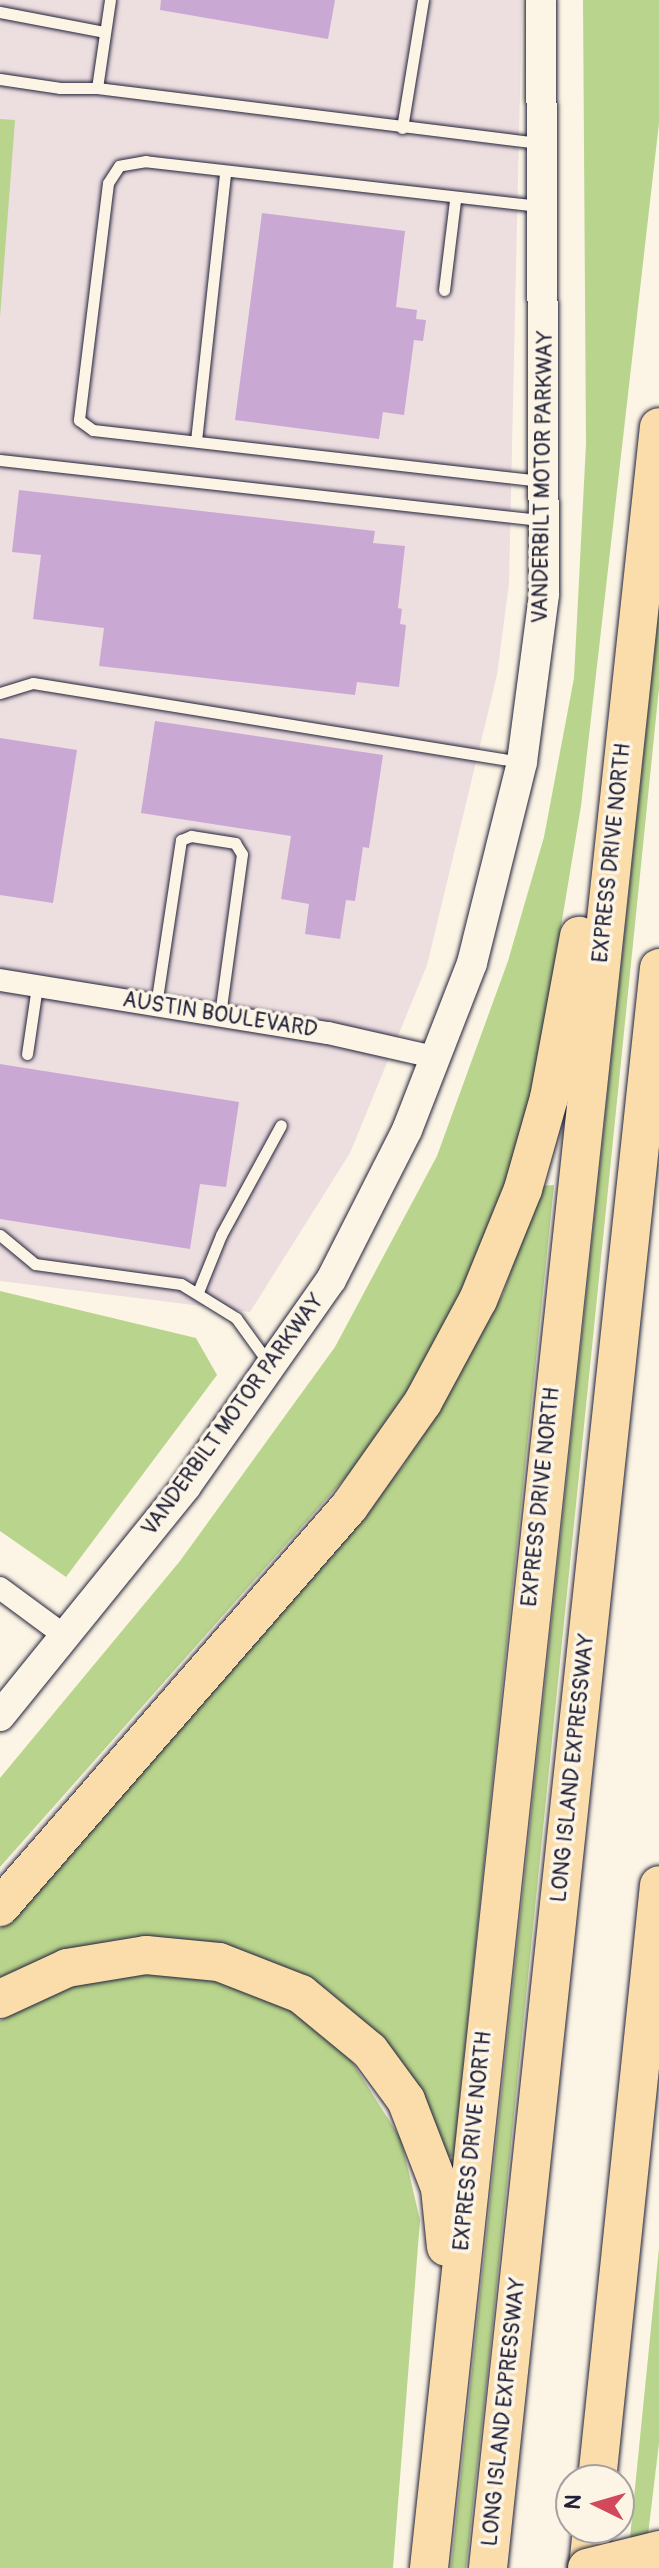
<!DOCTYPE html>
<html>
<head>
<meta charset="utf-8">
<style>
	body { margin:0 }
	#map { position:relative; width:659px; height:2568px; overflow:hidden; background:#fcf5e5; font-family:Pangolin,sans-serif }
	div>[style] { position:absolute }
	.built>* { inset:0; background:#eddee0 }
	.green>* { inset:0; background:#b9d48c }
	.building>* { inset:0; background:#c9a9d4 }
	.roads { filter:drop-shadow(0 0 2px #22223b) drop-shadow(0 0 2px #22223b) }
	.lane>* { height:11px; margin:-5.5px; padding:0 5.5px; transform-origin:5.5px; border-radius:5.5px; background:#fcf5e5 }
	.street>* { height:22px; margin:-11px; padding:0 11px; transform-origin:11px; border-radius:11px; background:#fcf5e5 }
	.secondary>* { height:30px; margin:-15px; padding:0 15px; transform-origin:15px; border-radius:15px; background:#fcf5e5 }
	.highway>* { height:38px; margin:-19px; padding:0 19px; transform-origin:19px; border-radius:19px; background:#faddab }
	.bridges { filter:drop-shadow(0 0 2px #22223b) drop-shadow(0 0 2px #22223b) }
	.highway-bridge>* { height:38px; margin:-19px; padding:0 19px; transform-origin:19px; border-radius:19px; background:#faddab }
	span { translate:-50% -50%; white-space:nowrap; text-align:center; line-height:1.15; -webkit-text-stroke:7px #fcf5e5; paint-order:stroke }
	.street-label { font-size:22px; color:#22223b }
	.north { position:absolute; left:555px; top:2464px; width:80px; height:80px; box-sizing:border-box; background:#fcf5e5; border:2px solid #a5a1a1; border-radius:50%; rotate:275deg; font-size:22px; font-weight:700; line-height:32px; text-align:center; color:#22223b }
	.north::after { content:''; display:block; margin:auto; width:28px; height:36px; background:#d1495b; clip-path:polygon(50% 0,100% 100%,50% 72%,0 100%) }
</style>
</head>
<body>
<div id="map">
	<div class="built">
		<i style="clip-path:polygon(0 0,522px 0,509px 583px,497px 675px,427px 965px,350px 1153px,250px 1312px,0 1281px)"></i>
	</div>
	<div class="green">
		<i style="clip-path:polygon(583px 0,659px 0,659px 123px,581px 806px,530px 1113px,479px 1260px,413px 1382px,353px 1469px,0 1867px,0 1778px,180px 1561px,335px 1347px,437px 1156px,508px 961px,544px 837px,574px 678px,586px 444px)"></i>
		<i style="clip-path:polygon(0 119px,15px 120px,0 317px)"></i>
		<i style="clip-path:polygon(659px 609px,659px 688px,488px 2370px,466px 2568px,451px 2568px)"></i>
		<i style="clip-path:polygon(554px 1185px,454px 2156px,448px 2157px,391px 2048px,327px 1990px,240px 1950px,0 1981px,0 1929px,403px 1466px,503px 1294px,540px 1186px)"></i>
		<i style="clip-path:polygon(0 1291px,196px 1338px,217px 1375px,66px 1577px,0 1531px)"></i>
		<i style="clip-path:polygon(159px 1969px,265px 1989px,342px 2046px,401px 2139px,420px 2220px,393px 2568px,0 2568px,0 2021px,54px 1987px)"></i>
		<i style="clip-path:polygon(659px 2248px,659px 2443px,644px 2568px,627px 2568px)"></i>
	</div>
	<div class="building">
		<i style="clip-path:polygon(161px 0,335px 0,328px 39px,160px 10px)"></i>
		<i style="clip-path:polygon(262px 213px,405px 231px,396px 307px,417px 310px,416px 319px,426px 320px,423px 341px,414px 340px,404px 415px,383px 412px,379px 439px,235px 420px)"></i>
		<i style="clip-path:polygon(19px 490px,375px 531px,373px 543px,405px 546px,398px 608px,402px 609px,400px 624px,406px 625px,399px 687px,357px 682px,355px 695px,99px 666px,104px 628px,33px 619px,41px 555px,12px 552px)"></i>
		<i style="clip-path:polygon(155px 721px,383px 755px,369px 848px,363px 847px,355px 901px,346px 900px,340px 939px,305px 934px,309px 904px,281px 899px,291px 836px,141px 813px)"></i>
		<i style="clip-path:polygon(0 738px,77px 750px,53px 903px,0 895px)"></i>
		<i style="clip-path:polygon(0 1064px,239px 1102px,226px 1187px,200px 1184px,190px 1249px,0 1219px)"></i>
	</div>
	<div class="roads">
		<div class="lane">
			<i style="left:110px;top:0;width:89px;rotate:98.4deg"></i>
			<i style="left:97px;top:88px;width:444px;rotate:7.1deg"></i>
			<i style="left:0;top:12px;width:107px;rotate:10.8deg"></i>
			<i style="left:0;top:79px;width:61px;rotate:8.5deg"></i>
			<i style="left:60px;top:88px;width:37px"></i>
			<i style="left:402px;top:128px;width:130px;rotate:-80.7deg"></i>
			<i style="left:539px;top:206px;width:396px;rotate:-173.5deg"></i>
			<i style="left:146px;top:161px;width:27px;rotate:170deg"></i>
			<i style="left:119px;top:166px;width:20px;rotate:123deg"></i>
			<i style="left:108px;top:183px;width:239px;rotate:97deg"></i>
			<i style="left:79px;top:420px;width:17px;rotate:36deg"></i>
			<i style="left:93px;top:430px;width:451px;rotate:6.5deg"></i>
			<i style="left:444px;top:290px;width:91px;rotate:-83deg"></i>
			<i style="left:196px;top:441px;width:271px;rotate:-83.8deg"></i>
			<i style="left:0;top:460px;width:543px;rotate:6.34deg"></i>
			<i style="left:0;top:693px;width:34px;rotate:-17deg"></i>
			<i style="left:33px;top:683px;width:495px;rotate:9.2deg"></i>
			<i style="left:156px;top:1005px;width:167px;rotate:-81.4deg"></i>
			<i style="left:181px;top:840px;width:11px;rotate:-22deg"></i>
			<i style="left:191px;top:836px;width:45px;rotate:9deg"></i>
			<i style="left:235px;top:843px;width:13px;rotate:58deg"></i>
			<i style="left:242px;top:854px;width:162px;rotate:97.8deg"></i>
			<i style="left:27px;top:1054px;width:69px;rotate:-81.6deg"></i>
			<i style="left:0;top:1235px;width:45px;rotate:39.6deg"></i>
			<i style="left:35px;top:1264px;width:147px;rotate:7.8deg"></i>
			<i style="left:181px;top:1284px;width:65px;rotate:31.7deg"></i>
			<i style="left:236px;top:1318px;width:58px;rotate:54.1deg"></i>
			<i style="left:198px;top:1292px;width:61px;rotate:-68deg"></i>
			<i style="left:221px;top:1235px;width:125px;rotate:-61.4deg"></i>
		</div>
		<div class="street">
			<i style="left:0;top:980px;width:332px;rotate:9.2deg"></i>
			<i style="left:328px;top:1033px;width:113px;rotate:12.8deg"></i>
			<i style="left:0;top:1588px;width:81px;rotate:36.4deg"></i>
		</div>
		<div class="secondary">
			<i style="left:0;top:1716px;width:296px;rotate:-51deg"></i>
			<i style="left:186px;top:1486px;width:252px;rotate:-54.9deg"></i>
			<i style="left:331px;top:1280px;width:168px;rotate:-63.1deg"></i>
			<i style="left:407px;top:1130px;width:179px;rotate:-68.7deg"></i>
			<i style="left:472px;top:963px;width:207px;rotate:-76deg"></i>
			<i style="left:522px;top:762px;width:168px;rotate:-82.5deg"></i>
			<i style="left:544px;top:595px;width:595px;rotate:-90.29deg"></i>
		</div>
		<div class="highway">
			<i style="left:0;top:1907px;width:531px;rotate:-48.9deg"></i>
			<i style="left:349px;top:1507px;width:128px;rotate:-54.8deg"></i>
			<i style="left:423px;top:1402px;width:116px;rotate:-61.7deg"></i>
			<i style="left:478px;top:1300px;width:120px;rotate:-67.9deg"></i>
			<i style="left:523px;top:1189px;width:95px;rotate:-74.1deg"></i>
			<i style="left:549px;top:1098px;width:165px;rotate:-79.5deg"></i>
			<i style="left:0;top:1999px;width:74px;rotate:-24.8deg"></i>
			<i style="left:67px;top:1968px;width:80px;rotate:-9.3deg"></i>
			<i style="left:146px;top:1955px;width:73px;rotate:5.5deg"></i>
			<i style="left:219px;top:1962px;width:88px;rotate:21.3deg"></i>
			<i style="left:301px;top:1994px;width:89px;rotate:39.6deg"></i>
			<i style="left:370px;top:2051px;width:61px;rotate:53.7deg"></i>
			<i style="left:406px;top:2100px;width:94px;rotate:68.9deg"></i>
			<i style="left:440px;top:2188px;width:59px;rotate:84.2deg"></i>
			<i style="left:597px;top:2480px;width:598px;rotate:-84.05deg"></i>
			<i style="left:429px;top:2568px;width:2153px;rotate:-83.87deg"></i>
			<i style="left:488px;top:2568px;width:1609px;rotate:-83.9deg"></i>
			<i style="left:588px;top:2568px;width:40px;rotate:-84.3deg"></i>
		</div>
	</div>
	<div class="bridges">
		<div class="highway-bridge">
			<i style="left:587px;top:2568px;width:74px;rotate:-14deg"></i>
		</div>
	</div>
	<div class="street-label">
		<span style="left:543px;top:477px;rotate:-89deg">VANDERBILT MOTOR PARKWAY</span>
		<span style="left:612px;top:853px;rotate:-84deg">EXPRESS DRIVE NORTH</span>
		<span style="left:220px;top:1015px;rotate:9deg">AUSTIN BOULEVARD</span>
		<span style="left:233px;top:1415px;rotate:-54deg">VANDERBILT MOTOR PARKWAY</span>
		<span style="left:541px;top:1497px;rotate:-84deg">EXPRESS DRIVE NORTH</span>
		<span style="left:573px;top:1768px;rotate:-84deg">LONG ISLAND EXPRESSWAY</span>
		<span style="left:473px;top:2141px;rotate:-84deg">EXPRESS DRIVE NORTH</span>
		<span style="left:504px;top:2412px;rotate:-84deg">LONG ISLAND EXPRESSWAY</span>
	</div>
	<div class="north">N</div>
</div>
</body>
</html>
